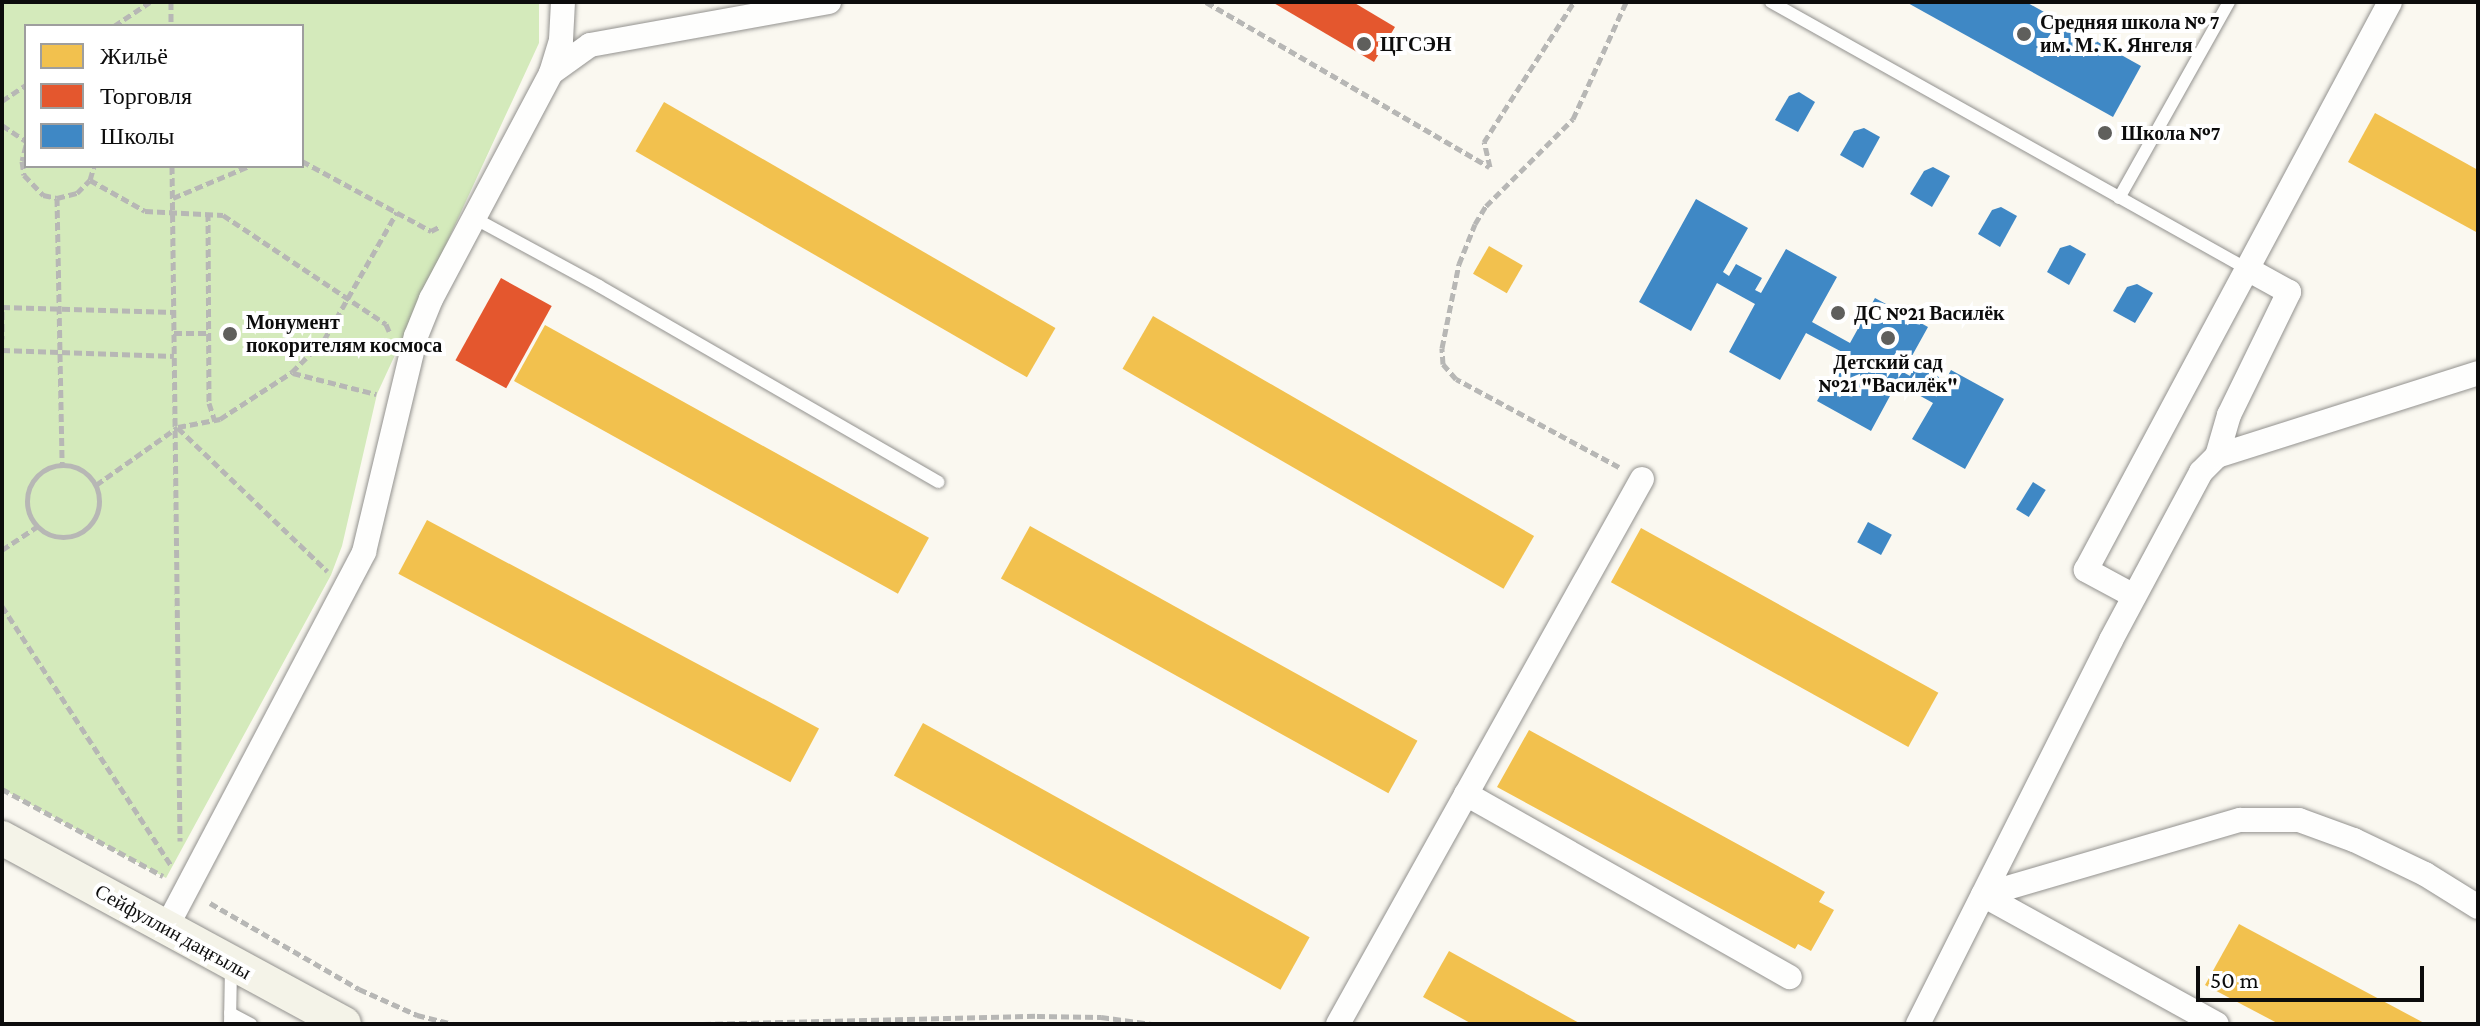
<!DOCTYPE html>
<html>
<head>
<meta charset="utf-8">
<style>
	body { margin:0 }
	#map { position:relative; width:2480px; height:1026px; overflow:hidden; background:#faf8f0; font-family:"Crimson Pro",serif }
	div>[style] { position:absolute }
	.forest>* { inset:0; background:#d4eabb }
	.homes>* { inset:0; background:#f2c14e; transform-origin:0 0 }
	.shops>* { inset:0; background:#e4572e; transform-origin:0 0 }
	.schools>* { inset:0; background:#3f88c5; transform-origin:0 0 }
	.path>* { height:5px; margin-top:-2.5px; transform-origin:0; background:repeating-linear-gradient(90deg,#b7b7b5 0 8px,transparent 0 12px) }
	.path>.ring { margin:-2.5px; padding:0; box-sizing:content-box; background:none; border:5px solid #b7b7b5; border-radius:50% }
	.roads { filter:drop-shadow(0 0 2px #93928f) drop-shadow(0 0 2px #93928f) }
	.lane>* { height:12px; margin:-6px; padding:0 6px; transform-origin:6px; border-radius:6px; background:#fefefd }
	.street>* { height:24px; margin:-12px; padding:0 12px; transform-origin:12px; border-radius:12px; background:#fefefd }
	.secondary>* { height:34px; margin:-17px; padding:0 17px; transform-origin:17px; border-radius:17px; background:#f4f3e8 }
	.dots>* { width:22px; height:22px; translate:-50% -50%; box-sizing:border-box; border:4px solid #fff; border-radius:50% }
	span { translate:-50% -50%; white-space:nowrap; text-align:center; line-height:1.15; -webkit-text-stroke:8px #fff; paint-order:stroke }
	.poi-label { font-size:20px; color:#0c0c0c; font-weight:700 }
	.left { translate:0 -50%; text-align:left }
	.street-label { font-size:20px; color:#0c0c0c }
	.frame { position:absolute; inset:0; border:4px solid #0c0c0c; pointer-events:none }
	.legend { position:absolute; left:24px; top:24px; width:280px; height:144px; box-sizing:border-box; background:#fff; border:2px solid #9e9e9e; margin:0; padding:10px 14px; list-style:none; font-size:24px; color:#0c0c0c }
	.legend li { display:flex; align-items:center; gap:16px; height:40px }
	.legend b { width:40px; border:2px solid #9e9e9e }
	.scale { position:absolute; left:2196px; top:966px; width:228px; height:36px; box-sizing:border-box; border:4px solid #0c0c0c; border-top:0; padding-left:10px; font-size:24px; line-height:28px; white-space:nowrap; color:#0c0c0c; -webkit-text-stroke:6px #fff; paint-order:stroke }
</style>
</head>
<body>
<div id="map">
	<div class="forest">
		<i style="clip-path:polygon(evenodd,2px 2px,539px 2px,539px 43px,377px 394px,342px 546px,331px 575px,166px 878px,2px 789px,2px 2px,26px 26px,302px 26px,302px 166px,26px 166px,26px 26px)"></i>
	</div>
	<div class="homes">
		<i style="left:664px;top:102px;width:452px;height:57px;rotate:30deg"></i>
		<i style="clip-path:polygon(2375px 113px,2478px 170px,2478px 233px,2348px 162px)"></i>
		<i style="left:1489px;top:246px;width:39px;height:32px;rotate:30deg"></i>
		<i style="left:1153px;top:316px;width:440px;height:61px;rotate:30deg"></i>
		<i style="left:545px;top:325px;width:439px;height:64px;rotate:29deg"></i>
		<i style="left:427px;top:520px;width:444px;height:61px;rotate:28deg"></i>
		<i style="left:1030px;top:526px;width:443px;height:60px;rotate:29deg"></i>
		<i style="left:1641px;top:528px;width:340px;height:62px;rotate:29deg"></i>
		<i style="left:923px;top:723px;width:442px;height:60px;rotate:29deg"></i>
		<i style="clip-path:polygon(1529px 730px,1825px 892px,1819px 902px,1834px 910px,1811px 951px,1798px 944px,1795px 949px,1497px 787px)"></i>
		<i style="clip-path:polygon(2239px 924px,2426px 1024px,2279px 1024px,2205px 985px)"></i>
		<i style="clip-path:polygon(1449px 951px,1581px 1024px,1472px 1024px,1423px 997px)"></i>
	</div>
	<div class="shops">
		<i style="clip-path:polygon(1272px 2px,1353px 2px,1395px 27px,1374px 62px)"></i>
		<i style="left:501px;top:278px;width:58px;height:94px;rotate:29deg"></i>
	</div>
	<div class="schools">
		<i style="clip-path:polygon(1906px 2px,2026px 2px,2141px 66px,2113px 117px)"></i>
		<i style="clip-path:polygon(1799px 92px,1815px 102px,1798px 132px,1775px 120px,1789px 96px)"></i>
		<i style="clip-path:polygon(1864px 128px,1880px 137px,1863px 168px,1840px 155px,1854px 131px)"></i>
		<i style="clip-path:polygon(1933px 167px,1950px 176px,1932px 207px,1910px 194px,1924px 171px)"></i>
		<i style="clip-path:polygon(1696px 199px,1748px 228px,1723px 272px,1729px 276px,1736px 264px,1762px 278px,1755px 290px,1761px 293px,1786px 249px,1837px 277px,1812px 322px,1850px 343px,1875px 298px,1928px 327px,1903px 372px,1910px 376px,1916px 364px,1939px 377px,1933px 389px,1939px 392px,1951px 370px,2004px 399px,1965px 469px,1912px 439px,1933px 403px,1897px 383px,1871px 431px,1817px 401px,1844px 353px,1806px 333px,1780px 380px,1729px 352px,1755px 304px,1717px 283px,1691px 331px,1639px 302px)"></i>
		<i style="clip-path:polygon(2001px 207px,2017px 216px,2000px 247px,1978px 234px,1992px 210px)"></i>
		<i style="clip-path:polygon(2070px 245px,2086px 254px,2069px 285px,2047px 272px,2060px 248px)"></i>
		<i style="clip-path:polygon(2137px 284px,2153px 293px,2135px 323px,2113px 311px,2127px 287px)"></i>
		<i style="left:2033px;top:482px;width:15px;height:32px;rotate:32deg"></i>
		<i style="left:1868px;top:522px;width:27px;height:23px;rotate:28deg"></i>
	</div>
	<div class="path">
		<i style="left:171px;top:2px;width:24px;rotate:90deg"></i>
		<i style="left:1206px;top:2px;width:328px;rotate:30.2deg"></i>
		<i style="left:1490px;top:167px;width:26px;rotate:-103deg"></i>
		<i style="left:1484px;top:142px;width:166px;rotate:-57.3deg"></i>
		<i style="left:114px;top:26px;width:43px;rotate:-33.7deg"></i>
		<i style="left:2px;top:101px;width:29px;rotate:-34deg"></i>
		<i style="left:2px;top:125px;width:29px;rotate:34deg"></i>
		<i style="left:26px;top:145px;width:16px;rotate:104deg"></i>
		<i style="left:22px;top:161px;width:14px;rotate:82deg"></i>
		<i style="left:24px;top:175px;width:28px;rotate:46deg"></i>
		<i style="left:43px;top:195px;width:14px;rotate:12deg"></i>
		<i style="left:57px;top:198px;width:21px;rotate:-14deg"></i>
		<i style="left:77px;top:193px;width:18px;rotate:-45deg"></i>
		<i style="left:90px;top:180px;width:15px;rotate:-74deg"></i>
		<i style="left:302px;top:161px;width:147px;rotate:28.5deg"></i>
		<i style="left:431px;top:231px;width:9px;rotate:-27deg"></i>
		<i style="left:172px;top:166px;width:675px;rotate:89.32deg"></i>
		<i style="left:90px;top:180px;width:63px;rotate:29.4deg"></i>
		<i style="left:145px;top:211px;width:78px;rotate:2.9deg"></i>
		<i style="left:223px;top:215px;width:196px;rotate:33.8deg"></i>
		<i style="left:386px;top:324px;width:8px;rotate:67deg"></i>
		<i style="left:57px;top:198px;width:267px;rotate:88.9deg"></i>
		<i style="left:173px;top:198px;width:82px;rotate:-22.8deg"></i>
		<i style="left:208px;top:213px;width:190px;rotate:89.7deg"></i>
		<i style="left:209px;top:403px;width:19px;rotate:72deg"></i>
		<i style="left:2px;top:307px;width:172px;rotate:1.7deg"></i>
		<i style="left:2px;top:311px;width:28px;rotate:90deg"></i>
		<i style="left:174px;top:333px;width:34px"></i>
		<i style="left:2px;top:350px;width:172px;rotate:2deg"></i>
		<i style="left:293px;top:373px;width:86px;rotate:14.2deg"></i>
		<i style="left:178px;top:428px;width:207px;rotate:43.8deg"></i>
		<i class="ring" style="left:27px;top:465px;width:67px;height:67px"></i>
		<i style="left:1619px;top:467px;width:185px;rotate:-151.6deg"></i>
		<i style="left:1456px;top:379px;width:20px;rotate:-131deg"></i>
		<i style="left:1443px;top:364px;width:16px;rotate:-94deg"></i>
		<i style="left:1442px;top:348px;width:86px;rotate:-78.6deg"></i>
		<i style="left:1459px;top:264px;width:43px;rotate:-68.2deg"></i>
		<i style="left:1475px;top:224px;width:21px;rotate:-59deg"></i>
		<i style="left:1486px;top:206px;width:123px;rotate:-45deg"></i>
		<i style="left:1573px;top:119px;width:128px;rotate:-65.6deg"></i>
		<i style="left:96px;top:485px;width:100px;rotate:-35.3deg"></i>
		<i style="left:178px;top:427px;width:43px;rotate:-10.8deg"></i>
		<i style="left:220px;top:419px;width:86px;rotate:-33.1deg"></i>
		<i style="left:292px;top:372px;width:45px;rotate:-45deg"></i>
		<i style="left:324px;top:340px;width:147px;rotate:-60.3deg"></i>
		<i style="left:2px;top:550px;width:43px;rotate:-33.7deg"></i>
		<i style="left:2px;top:606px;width:309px;rotate:56.9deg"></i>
		<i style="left:2px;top:789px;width:183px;rotate:28.4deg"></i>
		<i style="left:210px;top:903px;width:172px;rotate:30deg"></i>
		<i style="left:359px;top:989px;width:64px;rotate:24.1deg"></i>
		<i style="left:417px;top:1015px;width:37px;rotate:14deg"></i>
		<i style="left:703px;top:1024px;width:334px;rotate:-1.4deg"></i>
		<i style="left:1037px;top:1016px;width:64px;rotate:0.9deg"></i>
		<i style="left:1101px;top:1017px;width:51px;rotate:7.8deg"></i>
	</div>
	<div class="roads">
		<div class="lane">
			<i style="left:1771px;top:2px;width:548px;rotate:29.28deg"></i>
			<i style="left:2119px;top:198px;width:225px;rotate:-60.7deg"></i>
			<i style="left:474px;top:218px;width:142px;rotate:28.5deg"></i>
			<i style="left:599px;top:286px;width:392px;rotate:30deg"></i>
			<i style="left:230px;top:1013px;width:24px;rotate:28deg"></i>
			<i style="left:230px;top:1024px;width:57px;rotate:-89deg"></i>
		</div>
		<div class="street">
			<i style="left:551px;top:73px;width:48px;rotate:-35.7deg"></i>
			<i style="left:590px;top:45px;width:243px;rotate:-10.2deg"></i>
			<i style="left:2217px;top:456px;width:43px;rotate:-73.7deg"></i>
			<i style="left:2229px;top:415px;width:137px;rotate:-64deg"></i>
			<i style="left:2289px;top:292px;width:46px;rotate:-151.2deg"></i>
			<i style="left:2134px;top:596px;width:55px;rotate:-151.6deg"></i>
			<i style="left:2086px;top:570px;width:644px;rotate:-61.84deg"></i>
			<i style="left:1466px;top:794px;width:372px;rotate:29.5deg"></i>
			<i style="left:1983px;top:895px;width:268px;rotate:-16.3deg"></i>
			<i style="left:2240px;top:820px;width:59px"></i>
			<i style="left:2299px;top:820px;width:59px;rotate:20deg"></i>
			<i style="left:2354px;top:840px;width:79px;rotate:25.6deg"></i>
			<i style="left:2425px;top:874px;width:62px;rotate:31.9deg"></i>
			<i style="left:1983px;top:895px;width:267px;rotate:28.9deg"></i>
			<i style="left:166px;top:928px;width:425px;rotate:-62.2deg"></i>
			<i style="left:364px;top:552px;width:222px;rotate:-76.5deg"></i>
			<i style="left:416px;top:336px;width:40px;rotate:-68deg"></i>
			<i style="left:431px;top:299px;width:256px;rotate:-62deg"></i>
			<i style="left:551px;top:73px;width:34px;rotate:-73deg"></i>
			<i style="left:561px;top:40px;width:38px;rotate:-87deg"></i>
			<i style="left:1338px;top:1024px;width:624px;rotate:-60.85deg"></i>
			<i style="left:1918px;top:1024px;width:430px;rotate:-63.3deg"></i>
			<i style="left:2111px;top:640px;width:191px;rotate:-61.8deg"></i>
			<i style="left:2201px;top:472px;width:23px;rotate:-45deg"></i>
			<i style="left:2217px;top:456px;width:274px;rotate:-17.6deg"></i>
		</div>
		<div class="secondary">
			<i style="left:2px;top:838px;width:389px;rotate:28.5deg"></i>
		</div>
	</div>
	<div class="dots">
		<i style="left:2024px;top:34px;background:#5f5f5c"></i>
		<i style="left:1364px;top:44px;background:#5f5f5c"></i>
		<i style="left:2105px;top:133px;background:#5f5f5c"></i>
		<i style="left:1838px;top:313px;background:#5f5f5c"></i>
		<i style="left:230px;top:334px;background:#5f5f5c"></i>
		<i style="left:1888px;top:338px;background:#5f5f5c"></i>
	</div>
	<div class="poi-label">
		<span class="left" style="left:2040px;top:34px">Средняя школа № 7<br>им. М. К. Янгеля</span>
		<span class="left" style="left:1380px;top:44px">ЦГСЭН</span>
		<span class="left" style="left:2121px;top:133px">Школа №7</span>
		<span class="left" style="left:1854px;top:313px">ДС №21 Василёк</span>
		<span class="left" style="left:246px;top:334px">Монумент<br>покорителям космоса</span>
		<span style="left:1888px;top:374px">Детский сад<br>№21 "Василёк"</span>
	</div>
	<div class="street-label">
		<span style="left:173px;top:932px;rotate:29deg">Сейфуллин даңғылы</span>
	</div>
	<div class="frame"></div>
	<ul class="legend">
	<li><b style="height:22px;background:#f2c14e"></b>Жильё</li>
	<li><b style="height:22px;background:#e4572e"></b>Торговля</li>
	<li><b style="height:22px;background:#3f88c5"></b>Школы</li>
	</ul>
	<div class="scale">50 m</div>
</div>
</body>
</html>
